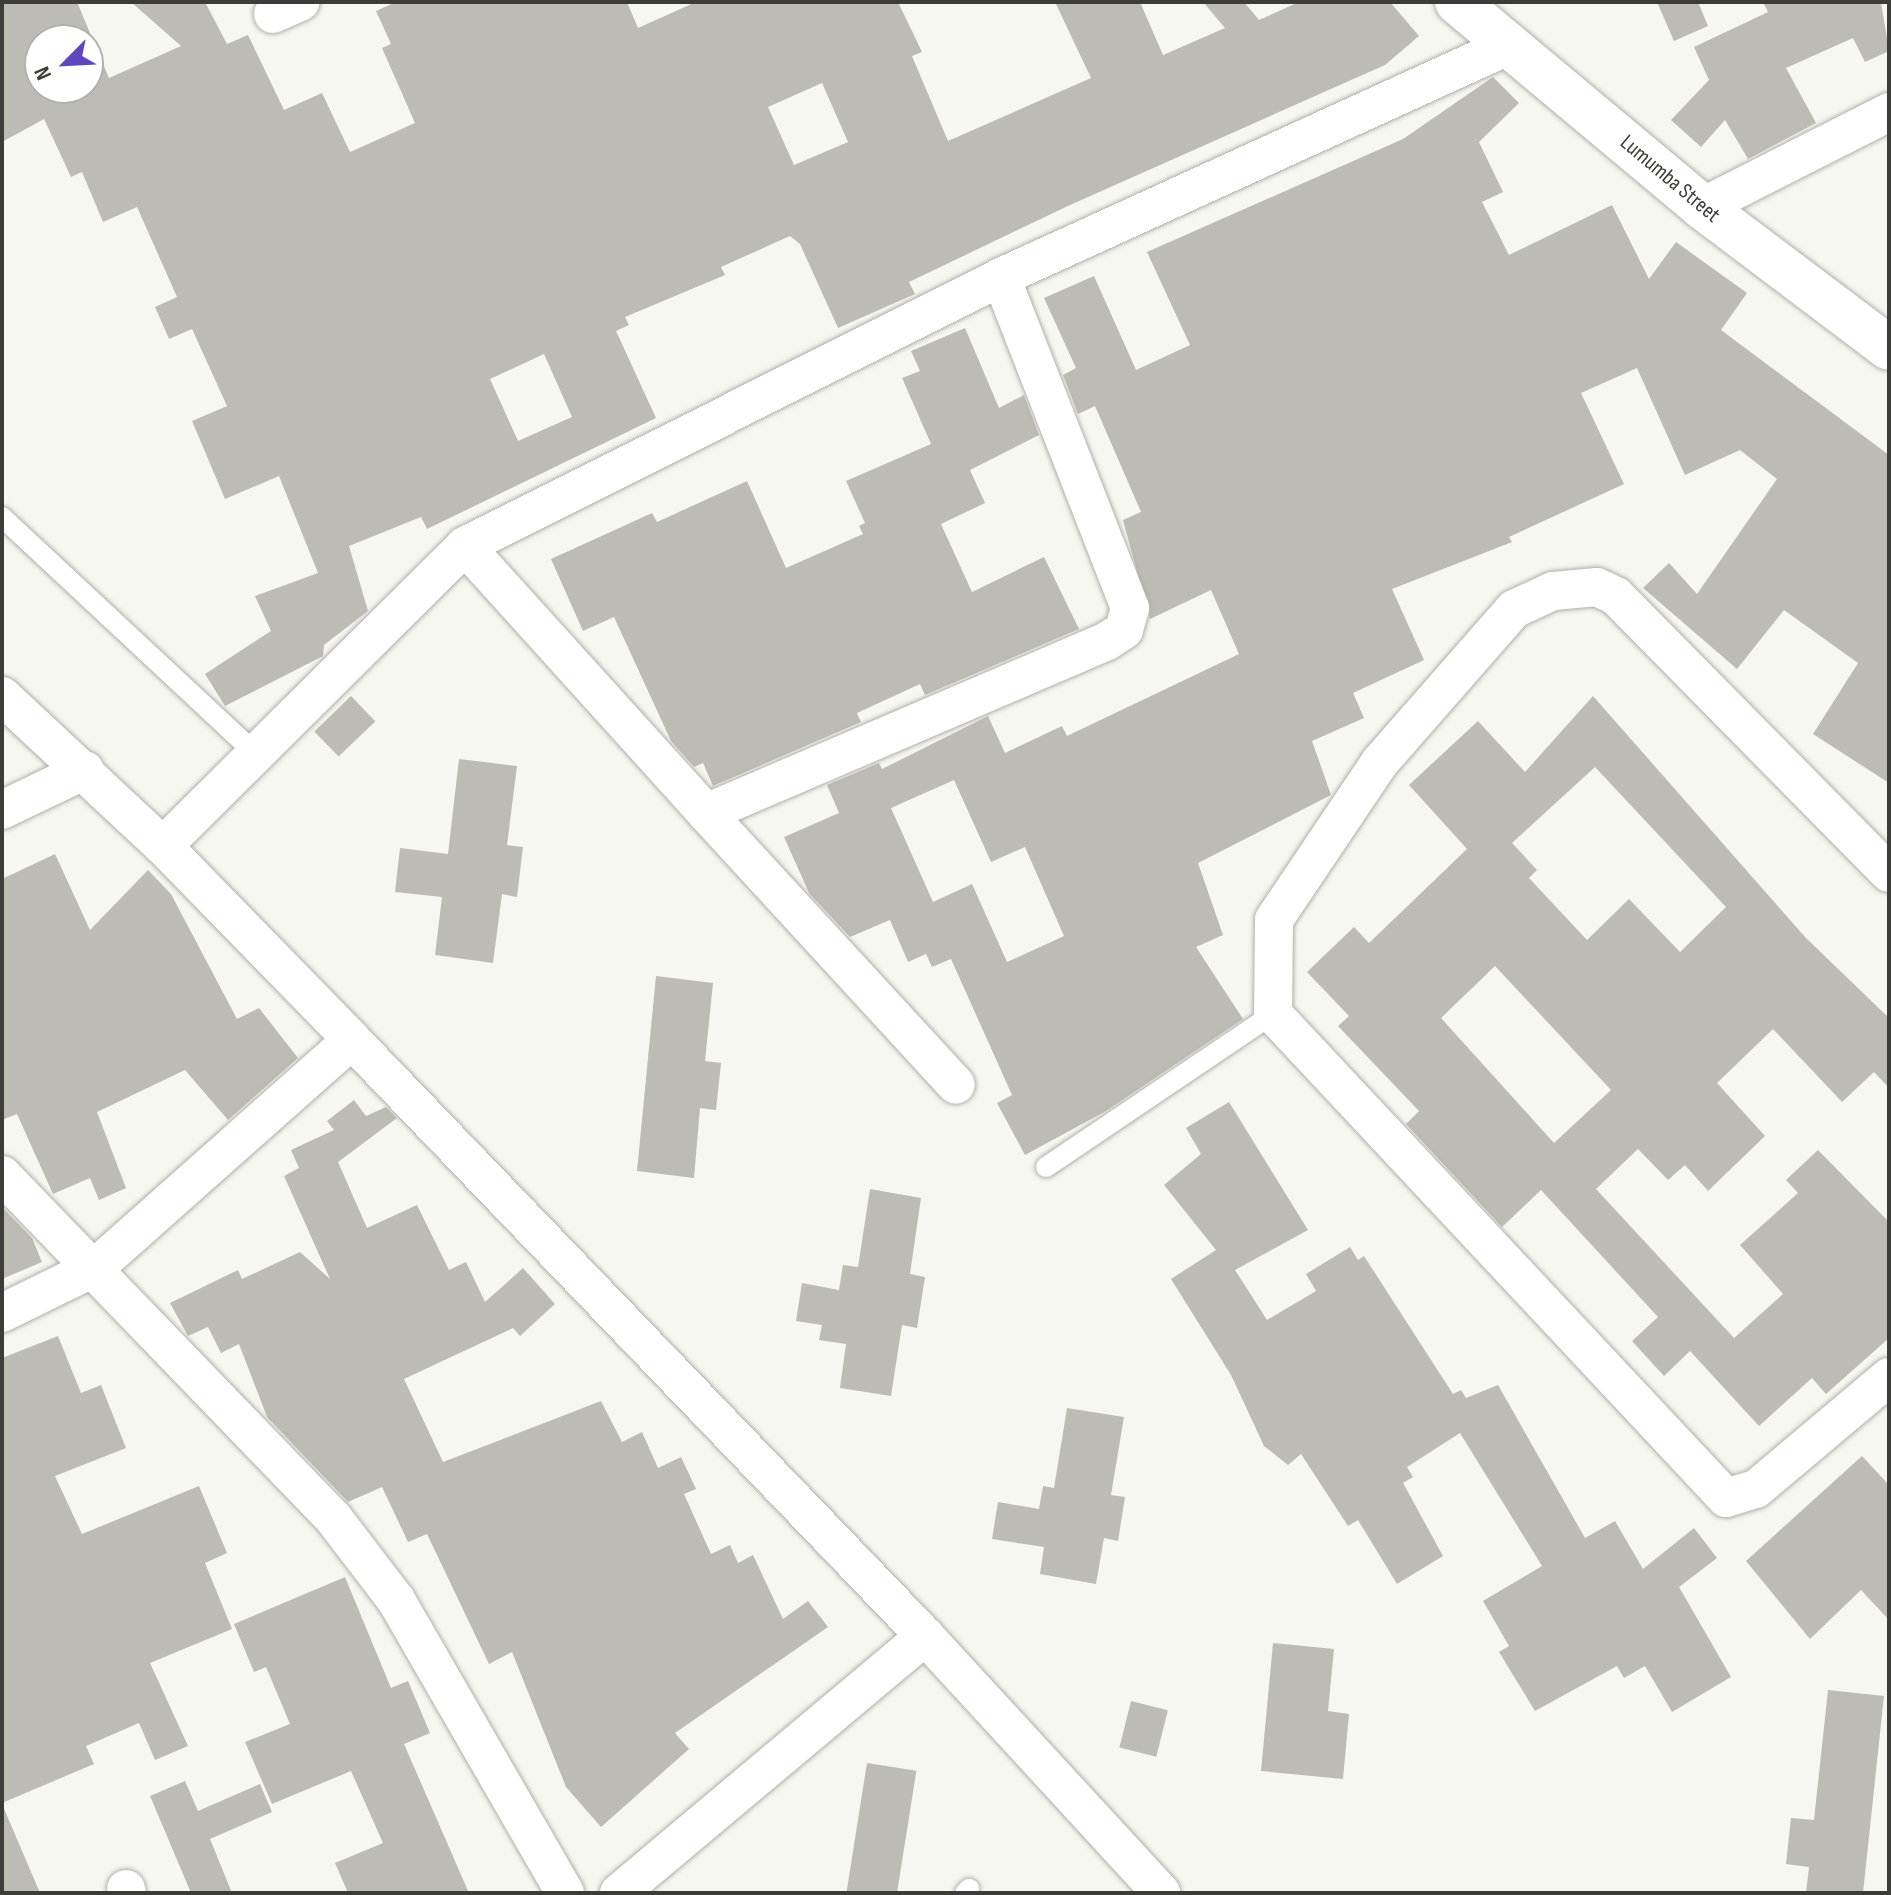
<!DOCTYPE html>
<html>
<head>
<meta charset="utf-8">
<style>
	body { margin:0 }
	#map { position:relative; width:1891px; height:1895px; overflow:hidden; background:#f7f7f1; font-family:"Sofia Sans Condensed",sans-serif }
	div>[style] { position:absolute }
	.building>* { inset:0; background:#bcbcb5; transform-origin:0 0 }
	.roads { filter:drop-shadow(0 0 2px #b0b0aa) drop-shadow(0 0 2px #b0b0aa) }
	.lane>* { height:20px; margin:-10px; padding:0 10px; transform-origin:10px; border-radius:10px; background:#fff }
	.street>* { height:38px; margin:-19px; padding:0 19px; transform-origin:19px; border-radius:19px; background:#fff }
	.secondary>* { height:44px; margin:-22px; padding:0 22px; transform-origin:22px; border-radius:22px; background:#fff }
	span { translate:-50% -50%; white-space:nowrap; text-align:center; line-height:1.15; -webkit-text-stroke:6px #fff; paint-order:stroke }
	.street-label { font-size:22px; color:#3c3c39 }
	.frame { position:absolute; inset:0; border:4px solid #3c3c39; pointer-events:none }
	.north { position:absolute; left:24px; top:24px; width:80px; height:80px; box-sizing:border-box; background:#fff; border:2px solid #b1b1b0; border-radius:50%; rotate:246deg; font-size:22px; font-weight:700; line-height:32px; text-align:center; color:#3c3c39 }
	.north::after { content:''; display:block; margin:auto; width:28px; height:36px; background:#5d46be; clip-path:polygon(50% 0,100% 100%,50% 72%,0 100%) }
</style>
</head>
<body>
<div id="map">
	<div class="building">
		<i style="clip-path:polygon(evenodd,2px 2px,77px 2px,109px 78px,181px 46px,131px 2px,205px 2px,227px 44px,248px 35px,284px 110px,322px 93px,350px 152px,415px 123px,382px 48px,391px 44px,376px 11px,396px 2px,627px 2px,638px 28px,696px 2px,898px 2px,922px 52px,912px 56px,948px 141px,1091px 78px,1055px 2px,1140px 2px,1163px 55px,1225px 28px,1203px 2px,1244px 2px,1259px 20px,1299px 2px,1390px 2px,1419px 36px,1385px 65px,1070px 205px,909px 282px,915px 294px,838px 328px,800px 244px,790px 236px,721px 267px,725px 275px,625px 317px,629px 325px,616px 331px,656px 418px,427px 529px,421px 517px,349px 546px,368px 611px,324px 645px,323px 656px,225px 706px,205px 674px,271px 631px,255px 596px,318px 573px,279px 476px,225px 499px,192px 421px,227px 406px,192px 329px,169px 339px,155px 307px,177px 297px,137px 207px,103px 222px,82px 172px,71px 177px,44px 119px,2px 142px,2px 2px,40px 40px,88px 40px,88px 88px,40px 88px,40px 40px,2px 2px,822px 83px,848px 142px,794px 165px,768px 107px,822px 83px,2px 2px,544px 354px,572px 417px,518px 441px,490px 379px,544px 354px)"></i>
		<i style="clip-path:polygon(1657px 2px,1698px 2px,1708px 26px,1674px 41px)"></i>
		<i style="clip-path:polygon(1763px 2px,1881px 2px,1889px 51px,1865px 62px,1853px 38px,1786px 68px,1816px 123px,1748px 159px,1725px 120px,1701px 147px,1671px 120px,1709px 80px,1694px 47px,1768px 12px)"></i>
		<i style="clip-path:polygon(evenodd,1493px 77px,1519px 103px,1479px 142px,1503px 192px,1482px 202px,1509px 255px,1612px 205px,1649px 279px,1676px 242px,1747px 293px,1721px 330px,1889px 455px,1889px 783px,1813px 734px,1858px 663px,1784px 610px,1737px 669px,1643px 588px,1669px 563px,1697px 594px,1777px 479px,1740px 450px,1685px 475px,1637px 368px,1581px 393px,1624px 484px,1509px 537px,1512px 542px,1392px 589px,1424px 660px,1353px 693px,1364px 718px,1312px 741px,1331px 795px,1198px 863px,1223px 935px,1196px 947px,1243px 1019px,1106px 1111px,1025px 1155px,997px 1103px,1012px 1095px,951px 959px,932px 967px,926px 954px,908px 962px,890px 920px,850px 937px,809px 893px,784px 837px,839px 813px,827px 785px,879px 763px,882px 769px,988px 716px,1005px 753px,1062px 726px,1067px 736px,1239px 654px,1211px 590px,1150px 619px,1123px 520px,1141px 512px,1095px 406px,1078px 414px,1063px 375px,1076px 368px,1044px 298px,1094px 276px,1136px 370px,1190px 345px,1147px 252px,1403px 139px,1493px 77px,954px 780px,991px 862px,1025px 847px,1064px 936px,1007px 962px,972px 884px,933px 902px,891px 808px,954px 780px)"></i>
		<i style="clip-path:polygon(965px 328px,999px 408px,1024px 395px,1039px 435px,970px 470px,985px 503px,941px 524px,972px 592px,1044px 557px,1079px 629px,925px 695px,920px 684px,857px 713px,861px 722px,713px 786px,703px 763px,694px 767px,671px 741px,614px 617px,583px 631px,551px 559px,652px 513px,657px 522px,747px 481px,786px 568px,863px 534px,859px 526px,865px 523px,846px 481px,931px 444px,902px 378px,920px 371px,911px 351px)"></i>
		<i style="left:351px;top:696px;width:35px;height:51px;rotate:46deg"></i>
		<i style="clip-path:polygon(evenodd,1593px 696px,1805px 937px,1889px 1018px,1889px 1088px,1874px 1072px,1842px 1102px,1773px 1029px,1717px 1083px,1765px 1136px,1708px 1191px,1685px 1165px,1668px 1180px,1638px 1149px,1596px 1189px,1734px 1338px,1783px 1294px,1740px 1245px,1798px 1193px,1786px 1180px,1818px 1150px,1889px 1222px,1889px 1338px,1826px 1394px,1812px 1378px,1759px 1426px,1690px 1351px,1664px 1376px,1632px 1341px,1658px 1317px,1541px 1190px,1502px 1227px,1406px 1124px,1419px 1111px,1338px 1026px,1349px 1016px,1307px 972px,1354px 927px,1369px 943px,1467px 849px,1409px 785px,1478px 721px,1525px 772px,1593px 696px,1595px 767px,1726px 907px,1680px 952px,1629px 899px,1587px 940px,1529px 878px,1537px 870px,1512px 843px,1595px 767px,1593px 696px,1495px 966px,1611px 1090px,1554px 1143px,1441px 1018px,1495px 966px)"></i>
		<i style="clip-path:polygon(459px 759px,517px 766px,507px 845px,523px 847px,517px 897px,502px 894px,493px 963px,435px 955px,442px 897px,395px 892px,400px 848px,448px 854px)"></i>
		<i style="clip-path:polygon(55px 854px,90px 930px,148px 870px,171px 894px,237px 1019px,259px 1008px,298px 1058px,228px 1120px,185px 1070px,97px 1112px,126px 1188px,99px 1200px,90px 1178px,53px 1194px,17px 1114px,2px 1120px,2px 879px)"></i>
		<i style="clip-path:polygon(656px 976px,713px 983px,705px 1061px,721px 1063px,716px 1110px,700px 1108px,694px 1178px,637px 1171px)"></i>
		<i style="clip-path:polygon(354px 1100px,366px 1116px,386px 1107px,397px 1118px,338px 1162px,367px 1228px,417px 1205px,449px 1270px,466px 1262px,485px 1302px,523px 1268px,555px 1304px,520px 1336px,513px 1328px,404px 1379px,443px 1462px,601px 1401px,622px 1442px,642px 1432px,658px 1468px,681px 1457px,696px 1489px,684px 1494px,711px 1554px,730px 1545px,738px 1563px,753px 1555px,783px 1619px,808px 1601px,828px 1627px,675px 1733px,689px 1749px,601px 1827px,566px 1787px,512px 1652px,489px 1664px,427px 1534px,408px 1542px,382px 1487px,348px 1502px,267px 1417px,239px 1344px,221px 1353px,208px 1327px,188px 1336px,170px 1303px,238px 1270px,242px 1279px,300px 1252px,330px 1279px,284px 1176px,299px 1168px,291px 1150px,334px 1130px,327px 1121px)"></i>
		<i style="clip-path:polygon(1229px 1102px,1308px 1230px,1235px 1270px,1267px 1320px,1316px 1291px,1306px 1274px,1350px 1247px,1358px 1260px,1364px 1256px,1453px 1394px,1461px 1390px,1466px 1398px,1498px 1385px,1585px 1538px,1615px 1521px,1643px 1569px,1694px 1528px,1717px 1558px,1679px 1587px,1731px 1677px,1672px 1712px,1645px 1666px,1624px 1678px,1617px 1666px,1535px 1711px,1499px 1652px,1509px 1646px,1483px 1601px,1542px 1566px,1460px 1433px,1407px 1467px,1413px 1477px,1403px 1483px,1443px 1556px,1397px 1584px,1358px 1520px,1348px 1526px,1301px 1454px,1288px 1465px,1264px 1446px,1231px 1375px,1171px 1279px,1216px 1250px,1164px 1185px,1201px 1154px,1186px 1128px)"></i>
		<i style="clip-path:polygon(870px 1189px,921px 1198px,910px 1274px,925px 1277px,917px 1328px,902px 1325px,891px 1396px,840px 1388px,846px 1344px,819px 1340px,822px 1325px,796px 1321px,802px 1283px,839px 1290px,843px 1265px,858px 1267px)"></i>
		<i style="clip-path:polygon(2px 1207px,32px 1238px,42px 1262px,2px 1279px)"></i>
		<i style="clip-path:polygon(58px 1336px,81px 1393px,101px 1385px,126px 1448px,55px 1476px,82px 1534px,199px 1486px,227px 1553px,205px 1563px,232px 1629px,150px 1663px,188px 1746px,155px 1760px,139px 1723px,86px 1746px,94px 1764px,2px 1803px,2px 1358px)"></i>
		<i style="clip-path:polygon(1067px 1408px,1124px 1417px,1111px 1495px,1125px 1497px,1118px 1541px,1104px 1538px,1096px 1584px,1040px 1574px,1044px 1547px,992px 1539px,998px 1502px,1039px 1509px,1043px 1486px,1054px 1488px)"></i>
		<i style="clip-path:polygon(1862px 1456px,1889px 1485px,1889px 1620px,1861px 1590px,1810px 1639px,1746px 1561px)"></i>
		<i style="clip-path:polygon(345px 1577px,391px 1688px,408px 1681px,430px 1733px,404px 1744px,469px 1893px,348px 1893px,335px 1863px,383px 1843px,351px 1771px,272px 1804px,245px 1742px,290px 1724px,266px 1667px,254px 1672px,234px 1624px)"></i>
		<i style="clip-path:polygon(1273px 1643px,1334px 1649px,1328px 1711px,1349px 1714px,1343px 1779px,1261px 1771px)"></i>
		<i style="clip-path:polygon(1828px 1690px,1884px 1696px,1863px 1893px,1806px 1893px,1809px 1867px,1786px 1864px,1791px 1818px,1814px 1820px)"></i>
		<i style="left:1131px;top:1701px;width:38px;height:48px;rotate:14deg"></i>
		<i style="left:867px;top:1763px;width:50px;height:132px;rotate:9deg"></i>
		<i style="clip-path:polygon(185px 1781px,198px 1811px,260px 1784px,272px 1812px,210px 1839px,232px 1893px,191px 1893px,150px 1796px)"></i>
		<i style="clip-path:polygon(2px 1804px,40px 1893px,2px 1893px)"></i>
	</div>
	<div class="roads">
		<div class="lane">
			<i style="left:2px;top:517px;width:352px;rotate:43deg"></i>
			<i style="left:1046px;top:1167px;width:274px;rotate:-34deg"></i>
			<i style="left:965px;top:1893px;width:6px;rotate:-45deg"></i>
		</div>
		<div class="street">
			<i style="left:273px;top:14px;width:30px;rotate:-24deg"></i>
			<i style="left:1702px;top:207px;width:210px;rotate:-26.9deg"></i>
			<i style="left:465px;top:546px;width:360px;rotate:47.9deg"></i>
			<i style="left:706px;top:813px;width:436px;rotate:-23.2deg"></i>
			<i style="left:1107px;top:641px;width:20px;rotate:-33deg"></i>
			<i style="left:1124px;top:630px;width:23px;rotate:-75deg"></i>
			<i style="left:1130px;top:608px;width:355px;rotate:-111.3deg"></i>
			<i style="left:2px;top:696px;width:220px;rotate:43deg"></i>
			<i style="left:163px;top:846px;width:271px;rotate:45.7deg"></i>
			<i style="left:352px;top:1040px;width:827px;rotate:46.13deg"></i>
			<i style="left:925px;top:1636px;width:349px;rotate:47.4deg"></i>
			<i style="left:2px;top:810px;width:92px;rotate:-25.7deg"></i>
			<i style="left:706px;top:813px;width:369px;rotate:47.4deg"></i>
			<i style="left:163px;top:846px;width:426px;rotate:-44.8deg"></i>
			<i style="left:465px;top:546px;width:600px;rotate:-26.65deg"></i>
			<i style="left:1001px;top:277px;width:559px;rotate:-24.5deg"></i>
			<i style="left:1889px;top:873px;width:389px;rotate:-134.6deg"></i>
			<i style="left:1616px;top:596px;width:21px;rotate:-155deg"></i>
			<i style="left:1597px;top:587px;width:44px;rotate:174.8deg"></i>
			<i style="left:1553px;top:591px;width:43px;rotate:155.2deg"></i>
			<i style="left:1514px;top:609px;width:203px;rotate:131.2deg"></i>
			<i style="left:1380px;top:762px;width:190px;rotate:123.9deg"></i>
			<i style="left:1274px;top:920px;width:94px;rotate:90.6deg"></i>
			<i style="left:1273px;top:1014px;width:663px;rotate:46.89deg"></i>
			<i style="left:1726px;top:1498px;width:31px;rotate:-17deg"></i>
			<i style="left:1756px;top:1489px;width:174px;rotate:-40.1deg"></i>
			<i style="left:2px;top:1175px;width:478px;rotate:46deg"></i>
			<i style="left:334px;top:1519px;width:102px;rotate:52.6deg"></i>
			<i style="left:396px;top:1600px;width:338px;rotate:60deg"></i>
			<i style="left:2px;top:1313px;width:105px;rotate:-26.1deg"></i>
			<i style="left:96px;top:1267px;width:342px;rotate:-41.6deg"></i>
			<i style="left:126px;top:1889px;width:4px;rotate:76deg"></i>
			<i style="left:619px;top:1893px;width:400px;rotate:-40deg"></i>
		</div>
		<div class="secondary">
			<i style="left:1457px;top:2px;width:319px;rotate:39.9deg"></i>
			<i style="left:1702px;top:207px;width:234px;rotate:37deg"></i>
		</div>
	</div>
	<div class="street-label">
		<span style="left:1670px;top:179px;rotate:40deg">Lumumba Street</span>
	</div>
	<div class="frame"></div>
	<div class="north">N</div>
</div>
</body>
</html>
